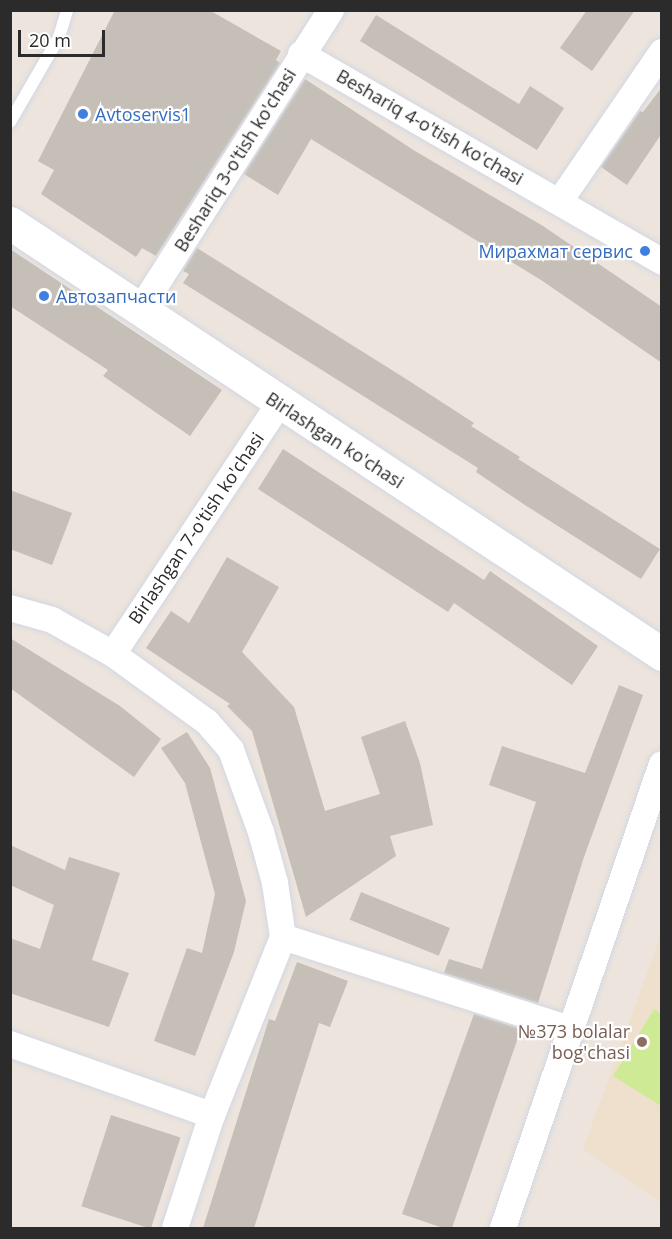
<!DOCTYPE html>
<html>
<head>
<meta charset="utf-8">
<style>
	body { margin:0 }
	#map { position:relative; width:672px; height:1239px; overflow:hidden; background:#ece4dd; font-family:"Open Sans",sans-serif }
	div>[style] { position:absolute }
	.education>* { inset:0; background:#eee0cc }
	.pitch>* { inset:0; background:#cfea95 }
	.building>* { inset:0; background:#c5bfb8; transform-origin:0 0 }
	.roads { filter:drop-shadow(0 0 2px #d2d7e3) drop-shadow(0 0 2px #d2d7e3) }
	.lane>* { height:12px; margin:-6px; padding:0 6px; transform-origin:6px; border-radius:6px; background:#fff }
	.street>* { height:26px; margin:-13px; padding:0 13px; transform-origin:13px; border-radius:13px; background:#fff }
	.secondary>* { height:33px; margin:-16.5px; padding:0 16.5px; transform-origin:16.5px; border-radius:16.5px; background:#fff }
	.dots>* { width:16px; height:16px; translate:-50% -50%; box-sizing:border-box; border:3px solid #fff; border-radius:50% }
	span { translate:-50% -50%; white-space:nowrap; text-align:center; line-height:1.15; -webkit-text-stroke:4.5px #fff; paint-order:stroke }
	.shop-label { font-size:18px; color:#366cbe }
	.left { translate:0 -50%; text-align:left }
	.right { translate:-100% -50%; text-align:right }
	.street-label { font-size:18px; color:#2b2b2b }
	.education-label { font-size:18px; color:#785e54 }
	.frame { position:absolute; inset:0; border:12px solid #2b2b2b; pointer-events:none }
	.scale { position:absolute; left:18px; top:30px; width:87px; height:27px; box-sizing:border-box; border:3px solid #2b2b2b; border-top:0; padding-left:8px; font-size:18px; line-height:21px; white-space:nowrap; color:#2b2b2b; -webkit-text-stroke:4px #fff; paint-order:stroke }
</style>
</head>
<body>
<div id="map">
	<div class="education">
		<i style="clip-path:polygon(661px 935px,661px 1203px,583px 1149px)"></i>
	</div>
	<div class="pitch">
		<i style="clip-path:polygon(654px 1009px,661px 1014px,661px 1106px,613px 1076px)"></i>
	</div>
	<div class="building">
		<i style="clip-path:polygon(115px 10px,209px 10px,281px 51px,276px 60px,280px 63px,156px 256px,142px 248px,136px 257px,41px 194px,54px 170px,38px 161px)"></i>
		<i style="clip-path:polygon(587px 10px,635px 10px,592px 71px,560px 48px)"></i>
		<i style="clip-path:polygon(376px 15px,519px 104px,530px 86px,564px 108px,537px 150px,360px 41px)"></i>
		<i style="clip-path:polygon(305px 79px,415px 151px,543px 226px,662px 307px,662px 363px,541px 280px,311px 139px,278px 195px,244px 174px)"></i>
		<i style="clip-path:polygon(662px 87px,662px 133px,627px 185px,601px 167px,640px 111px,643px 112px)"></i>
		<i style="clip-path:polygon(197px 248px,403px 377px,474px 423px,471px 426px,520px 457px,518px 459px,660px 549px,641px 579px,525px 505px,476px 472px,478px 468px,183px 283px,189px 274px,183px 271px)"></i>
		<i style="clip-path:polygon(10px 249px,222px 390px,190px 436px,103px 376px,108px 370px,10px 306px)"></i>
		<i style="clip-path:polygon(283px 449px,484px 580px,490px 571px,598px 646px,572px 685px,454px 603px,448px 612px,258px 489px)"></i>
		<i style="clip-path:polygon(10px 490px,72px 513px,52px 565px,10px 549px)"></i>
		<i style="clip-path:polygon(227px 557px,279px 587px,242px 652px,294px 707px,325px 811px,380px 794px,361px 737px,405px 721px,420px 763px,433px 825px,390px 836px,396px 856px,306px 917px,252px 731px,227px 706px,230px 704px,146px 648px,171px 611px,189px 623px)"></i>
		<i style="clip-path:polygon(10px 638px,120px 706px,161px 739px,134px 777px,10px 688px)"></i>
		<i style="clip-path:polygon(619px 685px,643px 695px,584px 857px,538px 1003px,444px 973px,449px 959px,482px 969px,536px 802px,489px 785px,502px 746px,585px 773px)"></i>
		<i style="clip-path:polygon(187px 732px,210px 768px,246px 901px,234px 952px,195px 1056px,154px 1041px,187px 948px,202px 953px,215px 894px,185px 783px,161px 748px)"></i>
		<i style="clip-path:polygon(10px 845px,65px 870px,69px 857px,120px 873px,92px 960px,129px 973px,109px 1027px,10px 993px,10px 938px,40px 949px,54px 905px,10px 885px)"></i>
		<i style="left:361px;top:892px;width:96px;height:30px;rotate:22deg"></i>
		<i style="clip-path:polygon(297px 962px,348px 981px,330px 1027px,319px 1023px,254px 1228px,203px 1228px,269px 1019px,275px 1021px)"></i>
		<i style="clip-path:polygon(474px 1014px,521px 1029px,452px 1228px,443px 1228px,402px 1214px)"></i>
		<i style="left:111px;top:1115px;width:73px;height:96px;rotate:18deg"></i>
	</div>
	<div class="roads">
		<div class="lane">
			<i style="left:10px;top:122px;width:98px;rotate:-60deg"></i>
			<i style="left:59px;top:37px;width:28px;rotate:-73deg"></i>
		</div>
		<div class="street">
			<i style="left:301px;top:54px;width:417px;rotate:29.9deg"></i>
			<i style="left:560px;top:201px;width:181px;rotate:-55.6deg"></i>
			<i style="left:140px;top:310px;width:356px;rotate:-57.5deg"></i>
			<i style="left:10px;top:608px;width:44px;rotate:15.9deg"></i>
			<i style="left:52px;top:620px;width:70px;rotate:29.1deg"></i>
			<i style="left:113px;top:654px;width:116px;rotate:35.9deg"></i>
			<i style="left:207px;top:722px;width:37px;rotate:49deg"></i>
			<i style="left:231px;top:750px;width:87px;rotate:69.9deg"></i>
			<i style="left:261px;top:832px;width:53px;rotate:74.6deg"></i>
			<i style="left:275px;top:883px;width:55px;rotate:81.6deg"></i>
			<i style="left:283px;top:937px;width:192px;rotate:111.7deg"></i>
			<i style="left:212px;top:1115px;width:119px;rotate:108.1deg"></i>
			<i style="left:113px;top:654px;width:301px;rotate:-56.4deg"></i>
			<i style="left:283px;top:937px;width:305px;rotate:17.8deg"></i>
			<i style="left:10px;top:1044px;width:214px;rotate:19.4deg"></i>
			<i style="left:503px;top:1228px;width:490px;rotate:-71.1deg"></i>
		</div>
		<div class="secondary">
			<i style="left:10px;top:223px;width:782px;rotate:33.47deg"></i>
		</div>
	</div>
	<div class="dots">
		<i style="left:83px;top:114px;background:#3f7fe0"></i>
		<i style="left:645px;top:251px;background:#3f7fe0"></i>
		<i style="left:44px;top:296px;background:#3f7fe0"></i>
		<i style="left:642px;top:1042px;background:#8d6e63"></i>
	</div>
	<div class="shop-label">
		<span class="left" style="left:95px;top:114px">Avtoservis1</span>
		<span class="right" style="left:633px;top:251px">Мирахмат сервис</span>
		<span class="left" style="left:56px;top:296px">Автозапчасти</span>
	</div>
	<div class="street-label">
		<span style="left:430px;top:127px;rotate:30deg">Beshariq 4-o'tish ko'chasi</span>
		<span style="left:235px;top:160px;rotate:-58deg">Beshariq 3-o'tish ko'chasi</span>
		<span style="left:335px;top:440px;rotate:33deg">Birlashgan ko'chasi</span>
		<span style="left:196px;top:528px;rotate:-56deg">Birlashgan 7-o'tish ko'chasi</span>
	</div>
	<div class="education-label">
		<span class="right" style="left:630px;top:1042px">№373 bolalar<br>bog'chasi</span>
	</div>
	<div class="frame"></div>
	<div class="scale">20 m</div>
</div>
</body>
</html>
